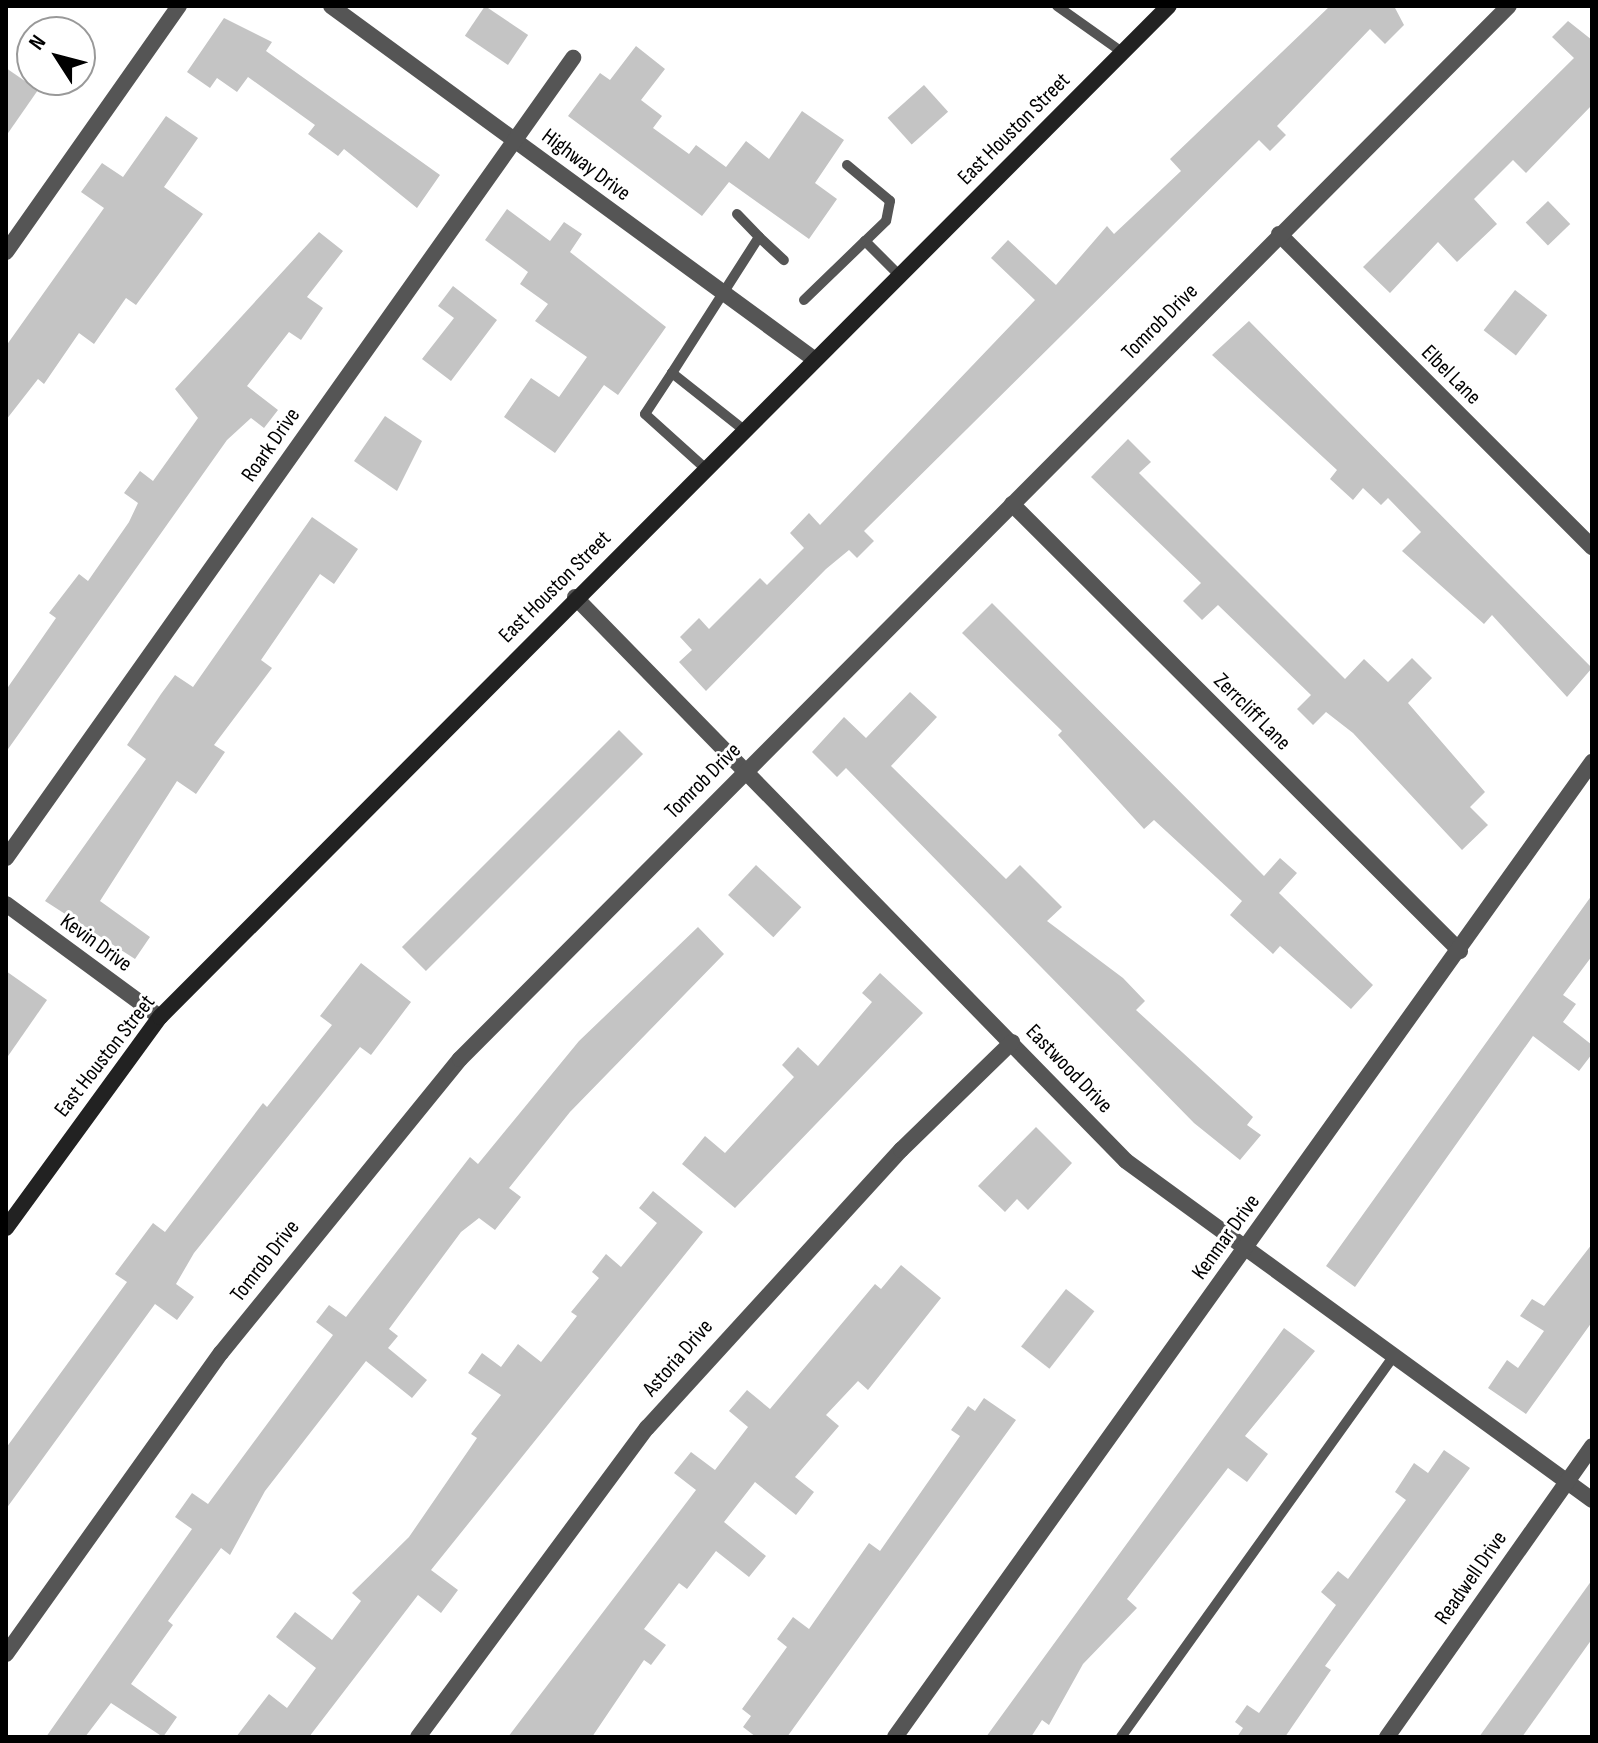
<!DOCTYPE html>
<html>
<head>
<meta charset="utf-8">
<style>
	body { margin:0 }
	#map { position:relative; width:1598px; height:1743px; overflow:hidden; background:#fff; font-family:"Sofia Sans Condensed",sans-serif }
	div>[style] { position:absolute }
	.building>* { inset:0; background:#c4c4c4; transform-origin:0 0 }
	.service>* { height:10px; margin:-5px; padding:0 5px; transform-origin:5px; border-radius:5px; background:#555 }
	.minor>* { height:16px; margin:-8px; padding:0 8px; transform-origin:8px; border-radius:8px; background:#555 }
	.secondary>* { height:16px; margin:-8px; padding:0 8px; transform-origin:8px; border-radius:8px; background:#222 }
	span { translate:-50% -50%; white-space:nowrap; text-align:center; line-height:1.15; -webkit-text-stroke:6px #fff; paint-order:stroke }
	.street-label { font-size:22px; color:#000 }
	.frame { position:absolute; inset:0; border:8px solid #000; pointer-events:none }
	.north { position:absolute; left:16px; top:16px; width:80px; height:80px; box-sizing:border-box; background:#fff; border:2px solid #999; border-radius:50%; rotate:306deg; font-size:22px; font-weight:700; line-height:32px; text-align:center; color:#000 }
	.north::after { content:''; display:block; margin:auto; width:28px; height:36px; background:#000; clip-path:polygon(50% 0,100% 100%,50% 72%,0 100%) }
</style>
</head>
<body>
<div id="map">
	<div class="building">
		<i style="left:485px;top:6px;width:52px;height:36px;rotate:34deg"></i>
		<i style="clip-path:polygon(1330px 6px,1394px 6px,1404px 25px,1385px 44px,1370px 29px,1277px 126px,1286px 135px,1270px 151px,1259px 140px,864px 531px,874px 541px,857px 558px,849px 550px,826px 569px,706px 691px,679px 662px,692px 650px,680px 637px,699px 618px,709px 629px,760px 578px,767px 585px,804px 548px,790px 533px,809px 513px,820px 525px,1035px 300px,991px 258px,1008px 240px,1056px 285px,1107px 226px,1114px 234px,1181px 171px,1170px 159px)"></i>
		<i style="clip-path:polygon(224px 18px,272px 42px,266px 51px,440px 175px,417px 208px,344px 149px,338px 156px,308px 134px,315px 125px,248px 77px,237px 92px,217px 78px,210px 88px,187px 72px)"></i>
		<i style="clip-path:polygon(1568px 21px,1592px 40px,1592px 105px,1526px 173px,1513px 160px,1474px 199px,1497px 224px,1457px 262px,1438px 242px,1390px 293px,1363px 267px,1574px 58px,1552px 37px)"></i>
		<i style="clip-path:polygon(636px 46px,665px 69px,641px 100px,662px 116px,653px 128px,689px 154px,696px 145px,726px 167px,746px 141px,769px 159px,802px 111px,844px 140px,815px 183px,837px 199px,809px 239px,729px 182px,702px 216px,568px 116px,600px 73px,610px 80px)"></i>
		<i style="clip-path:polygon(6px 68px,38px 90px,6px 136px)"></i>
		<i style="left:924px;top:85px;width:36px;height:49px;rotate:48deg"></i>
		<i style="clip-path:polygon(166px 116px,198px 138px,164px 187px,203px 214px,136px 305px,126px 298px,94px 344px,79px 333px,44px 384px,38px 379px,6px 420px,6px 346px,104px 208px,81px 192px,102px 163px,123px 177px)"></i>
		<i style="left:1548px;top:201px;width:32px;height:31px;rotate:46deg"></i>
		<i style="clip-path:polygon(507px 209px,550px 241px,564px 222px,582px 234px,570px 252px,666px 327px,618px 395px,604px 385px,555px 453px,504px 417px,531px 378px,559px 397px,587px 357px,535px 321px,548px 304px,520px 284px,528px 272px,485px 240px)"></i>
		<i style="clip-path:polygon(319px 232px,343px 251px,307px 297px,323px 308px,301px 340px,289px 332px,247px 386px,278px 410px,264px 428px,251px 418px,227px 440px,6px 752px,6px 690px,56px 618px,49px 613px,79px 574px,88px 581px,129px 522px,138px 503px,124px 493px,140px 471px,153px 481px,198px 418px,175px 389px)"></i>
		<i style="clip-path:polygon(453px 286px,497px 320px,451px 381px,422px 359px,454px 318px,438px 306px)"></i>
		<i style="left:1515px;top:290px;width:41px;height:51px;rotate:38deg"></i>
		<i style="clip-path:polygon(1249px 321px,1592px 668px,1567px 697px,1492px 615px,1484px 624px,1402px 551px,1421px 532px,1388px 498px,1381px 505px,1363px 488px,1353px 500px,1330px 479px,1337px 470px,1212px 355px)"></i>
		<i style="clip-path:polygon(385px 416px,422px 441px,397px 491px,354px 461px)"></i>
		<i style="clip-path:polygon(1128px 439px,1151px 462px,1139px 473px,1345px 679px,1364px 659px,1388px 682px,1412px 658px,1432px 678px,1408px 703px,1485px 792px,1470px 807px,1488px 825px,1462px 850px,1353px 733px,1326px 712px,1313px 725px,1297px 709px,1311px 695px,1218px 605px,1202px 620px,1183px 601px,1201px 583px,1091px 477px)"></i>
		<i style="clip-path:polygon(312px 517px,358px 549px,334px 584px,320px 574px,261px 660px,272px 668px,214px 745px,225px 752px,196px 794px,177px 781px,100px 901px,150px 937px,135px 959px,45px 901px,146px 759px,127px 745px,161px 694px,175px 675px,193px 687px)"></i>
		<i style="clip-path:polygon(992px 603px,1264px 876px,1280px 858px,1297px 873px,1279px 893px,1373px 985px,1351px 1009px,1280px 946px,1273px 954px,1230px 915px,1242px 901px,1154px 820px,1144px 829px,1058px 735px,1062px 731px,962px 633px)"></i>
		<i style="clip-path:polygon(910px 692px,937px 717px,891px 766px,1006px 879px,1020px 865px,1062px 907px,1047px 921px,1123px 978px,1145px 1001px,1136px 1010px,1253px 1117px,1247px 1125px,1261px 1135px,1240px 1160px,1194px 1123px,846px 768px,837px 777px,812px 752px,844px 717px,866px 738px)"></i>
		<i style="left:619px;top:730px;width:34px;height:307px;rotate:45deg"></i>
		<i style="left:756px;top:865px;width:62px;height:41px;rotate:43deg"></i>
		<i style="clip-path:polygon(1592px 895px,1592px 956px,1563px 995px,1576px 1004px,1563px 1022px,1592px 1045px,1592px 1054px,1579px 1071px,1533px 1036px,1355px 1287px,1326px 1266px)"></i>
		<i style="clip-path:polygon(698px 927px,724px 954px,570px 1112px,509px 1188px,521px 1197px,495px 1230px,479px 1218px,461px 1232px,389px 1329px,398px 1336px,388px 1348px,427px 1380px,412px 1398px,366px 1361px,265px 1491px,230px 1555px,221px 1548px,168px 1621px,173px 1625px,131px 1684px,177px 1717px,163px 1737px,111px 1703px,85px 1737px,46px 1737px,192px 1529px,175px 1517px,192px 1493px,208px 1504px,333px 1335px,316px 1322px,329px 1305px,346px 1317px,470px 1157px,478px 1164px,579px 1041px)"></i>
		<i style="clip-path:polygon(361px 963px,411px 1002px,371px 1055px,360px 1047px,194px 1253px,176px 1284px,194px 1297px,177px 1320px,155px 1304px,6px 1509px,6px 1448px,127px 1282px,115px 1274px,153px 1223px,165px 1232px,263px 1103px,267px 1107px,332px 1025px,320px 1016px)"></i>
		<i style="clip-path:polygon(6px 971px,47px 1000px,6px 1059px)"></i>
		<i style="clip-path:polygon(880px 973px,923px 1013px,735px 1208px,682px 1164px,705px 1136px,725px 1153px,794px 1077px,782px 1065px,798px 1047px,818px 1066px,872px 1002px,862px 993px)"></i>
		<i style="clip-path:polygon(1036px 1127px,1072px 1163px,1028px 1210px,1017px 1199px,1005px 1212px,978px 1186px)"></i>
		<i style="clip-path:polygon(653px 1191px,703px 1232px,431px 1570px,458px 1590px,441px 1613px,418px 1595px,309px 1737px,236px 1737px,269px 1694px,287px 1708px,316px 1668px,276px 1637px,295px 1612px,332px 1640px,361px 1601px,352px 1593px,409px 1537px,477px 1438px,471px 1434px,501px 1395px,468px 1373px,482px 1353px,501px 1367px,518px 1344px,541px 1362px,577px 1316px,571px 1312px,599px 1278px,592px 1272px,606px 1254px,621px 1267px,657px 1223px,639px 1208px)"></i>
		<i style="clip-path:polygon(1592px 1244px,1592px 1322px,1526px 1414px,1488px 1388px,1507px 1360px,1518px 1368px,1544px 1331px,1520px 1316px,1532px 1299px,1544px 1306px)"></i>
		<i style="clip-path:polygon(901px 1265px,941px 1298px,868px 1390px,858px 1381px,826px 1415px,839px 1426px,795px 1477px,814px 1492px,796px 1515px,755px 1482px,724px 1522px,766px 1556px,749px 1577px,716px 1551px,687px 1589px,679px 1583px,644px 1629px,666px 1645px,651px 1665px,644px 1660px,592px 1737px,508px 1737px,696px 1490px,674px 1473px,691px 1452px,715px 1470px,748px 1427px,729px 1411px,747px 1390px,770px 1409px,875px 1284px,881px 1289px)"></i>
		<i style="left:1066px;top:1289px;width:36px;height:73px;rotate:38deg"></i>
		<i style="clip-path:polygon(1284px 1328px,1315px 1351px,1245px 1436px,1268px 1454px,1247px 1482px,1228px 1468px,1127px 1599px,1137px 1608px,1083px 1664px,1049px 1725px,1042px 1720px,1031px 1737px,986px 1737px)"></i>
		<i style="clip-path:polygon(984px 1398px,1016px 1420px,787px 1737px,756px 1737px,743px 1727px,751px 1716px,742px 1709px,787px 1647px,777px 1639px,793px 1617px,809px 1629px,869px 1543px,880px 1551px,960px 1436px,951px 1430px,968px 1406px,975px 1411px)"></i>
		<i style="clip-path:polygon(1444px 1450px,1470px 1468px,1325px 1666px,1331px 1670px,1285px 1737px,1237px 1737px,1243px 1728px,1235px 1722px,1247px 1705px,1259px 1713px,1336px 1605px,1321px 1592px,1338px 1571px,1348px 1579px,1406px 1500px,1395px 1492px,1414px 1463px,1428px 1473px)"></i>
		<i style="clip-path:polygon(1592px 1580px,1592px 1639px,1522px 1737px,1479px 1737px)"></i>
	</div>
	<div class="service">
		<i style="left:1057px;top:6px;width:80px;rotate:35.3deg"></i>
		<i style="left:847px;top:165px;width:56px;rotate:39.9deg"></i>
		<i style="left:890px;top:201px;width:20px;rotate:101deg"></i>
		<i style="left:886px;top:221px;width:29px;rotate:136deg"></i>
		<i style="left:865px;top:241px;width:48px;rotate:45deg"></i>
		<i style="left:737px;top:214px;width:32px;rotate:46deg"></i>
		<i style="left:804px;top:300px;width:85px;rotate:-44deg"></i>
		<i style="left:672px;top:373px;width:49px;rotate:123.4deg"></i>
		<i style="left:645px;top:414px;width:81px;rotate:42deg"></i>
		<i style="left:744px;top:430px;width:92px;rotate:-141.6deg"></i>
		<i style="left:672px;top:373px;width:161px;rotate:-57.4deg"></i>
		<i style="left:759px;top:237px;width:34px;rotate:43deg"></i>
		<i style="left:1121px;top:1737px;width:467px;rotate:-54.4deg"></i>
	</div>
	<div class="minor">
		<i style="left:331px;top:6px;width:598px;rotate:36.16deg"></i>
		<i style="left:1279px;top:234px;width:443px;rotate:45deg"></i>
		<i style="left:6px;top:252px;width:301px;rotate:-54.9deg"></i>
		<i style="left:1012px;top:504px;width:633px;rotate:44.94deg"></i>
		<i style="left:575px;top:597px;width:788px;rotate:45.67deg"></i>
		<i style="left:1126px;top:1161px;width:576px;rotate:36.03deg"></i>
		<i style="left:6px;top:858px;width:981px;rotate:-54.67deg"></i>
		<i style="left:6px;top:904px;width:191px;rotate:36.3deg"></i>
		<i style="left:6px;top:1654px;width:370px;rotate:-54.5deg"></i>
		<i style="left:221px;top:1353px;width:379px;rotate:-50.9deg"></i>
		<i style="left:460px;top:1059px;width:1486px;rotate:-45.11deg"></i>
		<i style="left:418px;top:1737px;width:385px;rotate:-53.5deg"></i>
		<i style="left:647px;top:1428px;width:377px;rotate:-47.6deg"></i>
		<i style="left:901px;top:1150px;width:155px;rotate:-44.2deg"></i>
		<i style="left:895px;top:1737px;width:1199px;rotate:-54.44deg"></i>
		<i style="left:1387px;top:1737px;width:356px;rotate:-54.8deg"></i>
	</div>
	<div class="secondary">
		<i style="left:6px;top:1228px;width:261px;rotate:-53.9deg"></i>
		<i style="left:160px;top:1017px;width:1428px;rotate:-45.06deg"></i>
	</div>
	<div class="street-label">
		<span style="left:1014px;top:129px;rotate:-45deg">East Houston Street</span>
		<span style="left:586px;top:165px;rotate:37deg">Highway Drive</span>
		<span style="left:1160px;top:322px;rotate:-45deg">Tomrob Drive</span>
		<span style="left:1451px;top:375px;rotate:45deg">Elbel Lane</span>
		<span style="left:271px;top:445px;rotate:-55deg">Roark Drive</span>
		<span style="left:555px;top:587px;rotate:-45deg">East Houston Street</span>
		<span style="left:1252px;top:712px;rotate:45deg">Zerrcliff Lane</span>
		<span style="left:703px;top:781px;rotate:-45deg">Tomrob Drive</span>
		<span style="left:96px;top:943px;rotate:36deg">Kevin Drive</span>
		<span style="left:105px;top:1056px;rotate:-52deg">East Houston Street</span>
		<span style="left:1069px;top:1069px;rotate:46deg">Eastwood Drive</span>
		<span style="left:1226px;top:1237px;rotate:-54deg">Kenmar Drive</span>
		<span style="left:265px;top:1261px;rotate:-52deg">Tomrob Drive</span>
		<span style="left:678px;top:1358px;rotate:-49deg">Astoria Drive</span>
		<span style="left:1471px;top:1578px;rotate:-55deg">Readwell Drive</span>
	</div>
	<div class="frame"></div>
	<div class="north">N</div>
</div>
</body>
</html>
